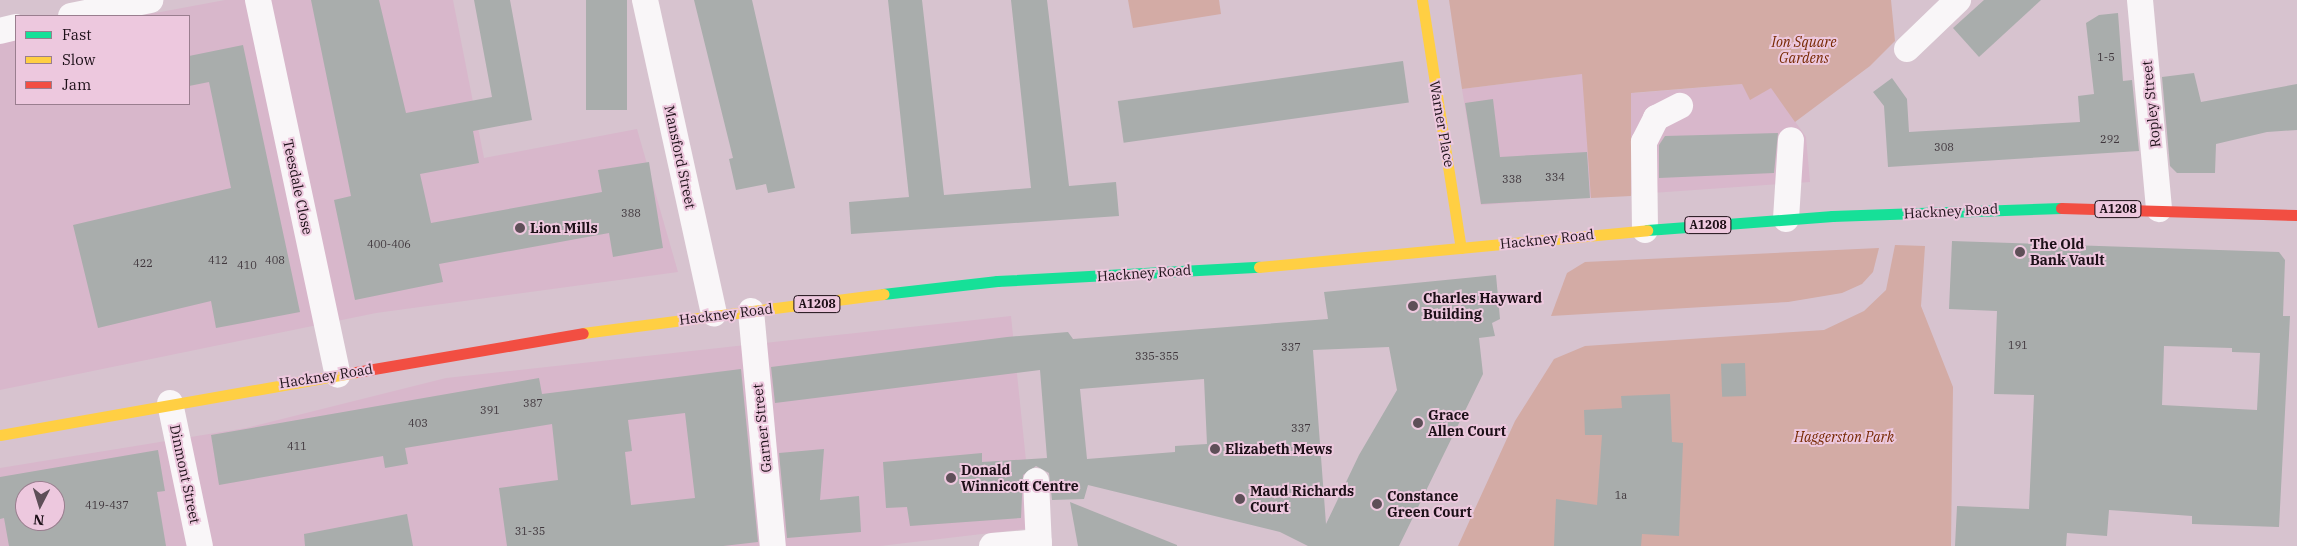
<!DOCTYPE html>
<html>
<head>
<meta charset="utf-8">
<style>
	body { margin:0 }
	#map { position:relative; width:2297px; height:546px; overflow:hidden; background:#d7c3cf; font-family:"IBM Plex Serif",serif }
	div>[style] { position:absolute }
	.built>* { inset:0; background:#d8b7cb }
	.green>* { inset:0; background:#d3aba5 }
	.building>* { inset:0; background:#a9adac; transform-origin:0 0 }
	.street>* { height:26px; margin:-13px; padding:0 13px; transform-origin:13px; border-radius:13px; background:#f9f6f8 }
	.fast>* { height:11px; margin:-5.5px; padding:0 5.5px; transform-origin:5.5px; border-radius:5.5px; background:#16e098 }
	.slow>* { height:11px; margin:-5.5px; padding:0 5.5px; transform-origin:5.5px; border-radius:5.5px; background:#ffcf43 }
	.jam>* { height:11px; margin:-5.5px; padding:0 5.5px; transform-origin:5.5px; border-radius:5.5px; background:#f24e42 }
	.dots>* { width:14px; height:14px; translate:-50% -50%; box-sizing:border-box; border:2px solid #edc8de; border-radius:50% }
	span { translate:-50% -50%; white-space:nowrap; text-align:center; line-height:1.15; -webkit-text-stroke:4px #edc8de; paint-order:stroke }
	.number-label { font-size:11px; color:#40373d }
	.number-label span { -webkit-text-stroke-width:0 }
	.shield-label span { padding:1px 4px; background:#edc8de; border:1px solid; border-radius:4px; -webkit-text-stroke-width:0 }
	.shield-label { font-size:12px; color:#1d1018; font-weight:700 }
	.park-label { font-size:14px; color:#762802; font-style:italic }
	.street-label { font-size:14px; color:#1d1018 }
	.poi-label { font-size:14px; color:#1d1018; font-weight:700 }
	.left { translate:0 -50%; text-align:left }
	.legend { position:absolute; left:15px; top:15px; width:175px; height:90px; box-sizing:border-box; background:#edc8de; border:1px solid #9a7e8f; margin:0; padding:6px 9px; list-style:none; font-size:15px; color:#1d1018 }
	.legend li { display:flex; align-items:center; gap:10px; height:25px }
	.legend b { width:25px; border:1px solid #9a7e8f }
	.north { position:absolute; left:15px; top:481px; width:50px; height:50px; box-sizing:border-box; background:#edc8de; border:1px solid #9a7e8f; border-radius:50%; rotate:185deg; font-size:14px; font-weight:700; line-height:20px; text-align:center; color:#1d1018 }
	.north::after { content:''; display:block; margin:auto; width:18px; height:22px; background:#5e4f58; clip-path:polygon(50% 0,100% 100%,50% 72%,0 100%) }
</style>
</head>
<body>
<div id="map">
	<div class="built">
		<i style="clip-path:polygon(225px 0,453px 0,484px 158px,637px 129px,678px 272px,376px 313px,0 390px,0 43px,16px 39px,16px 104px,189px 104px,189px 16px,139px 16px)"></i>
		<i style="clip-path:polygon(1582px 74px,1635px 93px,1743px 84px,1771px 87px,1806px 137px,1810px 182px,1481px 205px,1462px 89px)"></i>
		<i style="clip-path:polygon(evenodd,1011px 316px,1033px 528px,880px 546px,0 546px,0 468px,246px 428px,446px 378px,1011px 316px,25px 491px,55px 491px,55px 521px,25px 521px,25px 491px)"></i>
	</div>
	<div class="green">
		<i style="clip-path:polygon(1128px 0,1219px 0,1221px 14px,1133px 28px)"></i>
		<i style="clip-path:polygon(1449px 0,1891px 0,1895px 41px,1870px 66px,1795px 122px,1771px 88px,1750px 100px,1742px 84px,1631px 93px,1631px 196px,1591px 198px,1582px 74px,1462px 89px)"></i>
		<i style="clip-path:polygon(1895px 245px,1925px 246px,1921px 306px,1953px 387px,1951px 546px,1458px 546px,1515px 421px,1554px 359px,1585px 346px,1824px 330px,1864px 311px,1886px 290px)"></i>
		<i style="clip-path:polygon(1879px 248px,1873px 272px,1862px 284px,1842px 293px,1788px 302px,1551px 316px,1567px 273px,1585px 262px)"></i>
	</div>
	<div class="building">
		<i style="clip-path:polygon(311px 0,379px 0,406px 113px,492px 97px,474px 0,510px 0,532px 120px,473px 131px,479px 163px,420px 174px,431px 223px,602px 192px,598px 170px,649px 162px,663px 248px,613px 257px,609px 233px,439px 264px,443px 282px,355px 300px,334px 200px,351px 196px)"></i>
		<i style="left:586px;top:0;width:41px;height:110px"></i>
		<i style="clip-path:polygon(694px 0,752px 0,795px 188px,768px 193px,766px 184px,736px 190px,729px 159px,733px 158px)"></i>
		<i style="clip-path:polygon(888px 0,922px 0,944px 195px,1031px 188px,1011px 0,1047px 0,1069px 186px,1116px 182px,1119px 216px,851px 234px,849px 202px,909px 197px)"></i>
		<i style="clip-path:polygon(1984px 0,2041px 0,1979px 57px,1953px 28px)"></i>
		<i style="clip-path:polygon(2118px 13px,2123px 81px,2132px 80px,2139px 151px,1888px 167px,1884px 106px,1873px 92px,1892px 78px,1907px 99px,1909px 132px,2080px 122px,2078px 96px,2094px 94px,2086px 23px,2099px 15px)"></i>
		<i style="clip-path:polygon(243px 45px,300px 312px,216px 328px,211px 301px,98px 328px,73px 225px,231px 188px,209px 82px,189px 86px,189px 56px)"></i>
		<i style="left:1403px;top:61px;width:42px;height:288px;rotate:82deg"></i>
		<i style="clip-path:polygon(2194px 73px,2201px 102px,2297px 84px,2297px 130px,2267px 132px,2216px 144px,2215px 173px,2177px 173px,2170px 166px,2162px 77px)"></i>
		<i style="clip-path:polygon(1493px 99px,1500px 157px,1587px 152px,1590px 198px,1481px 204px,1465px 103px)"></i>
		<i style="clip-path:polygon(1778px 133px,1774px 173px,1659px 178px,1659px 145px,1665px 136px)"></i>
		<i style="clip-path:polygon(evenodd,1952px 241px,2279px 252px,2285px 260px,2283px 316px,2290px 316px,2279px 527px,2192px 524px,2192px 516px,2109px 510px,2107px 536px,2067px 533px,2066px 546px,1955px 546px,1957px 506px,2029px 509px,2034px 395px,1994px 394px,1997px 311px,1949px 309px,1952px 241px,2164px 346px,2232px 348px,2232px 352px,2260px 353px,2257px 410px,2162px 405px,2164px 346px)"></i>
		<i style="clip-path:polygon(evenodd,1496px 275px,1500px 319px,1492px 323px,1495px 336px,1479px 338px,1483px 374px,1399px 546px,1308px 546px,1280px 532px,1088px 485px,1084px 499px,1052px 500px,1049px 473px,1036px 466px,1023px 475px,1021px 518px,910px 526px,907px 507px,886px 508px,883px 462px,982px 453px,982px 462px,1047px 458px,1040px 370px,775px 403px,771px 367px,1007px 337px,1068px 332px,1073px 339px,1328px 319px,1324px 292px,1496px 275px,1389px 347px,1397px 390px,1359px 455px,1326px 524px,1313px 350px,1389px 347px,1496px 275px,1204px 379px,1207px 444px,1175px 446px,1175px 452px,1087px 459px,1080px 389px,1204px 379px)"></i>
		<i style="left:1745px;top:363px;width:33px;height:24px;rotate:88deg"></i>
		<i style="clip-path:polygon(evenodd,741px 369px,758px 542px,723px 546px,507px 546px,499px 488px,558px 480px,552px 424px,405px 448px,408px 464px,385px 468px,383px 456px,219px 485px,211px 435px,539px 378px,542px 394px,741px 369px,685px 413px,695px 498px,631px 505px,625px 452px,632px 451px,628px 420px,685px 413px)"></i>
		<i style="clip-path:polygon(1670px 394px,1672px 442px,1683px 443px,1679px 536px,1642px 534px,1641px 546px,1554px 546px,1556px 499px,1597px 505px,1602px 435px,1585px 435px,1584px 410px,1622px 408px,1621px 396px)"></i>
		<i style="clip-path:polygon(824px 449px,820px 500px,859px 496px,861px 532px,787px 538px,779px 453px)"></i>
		<i style="clip-path:polygon(evenodd,158px 450px,165px 491px,157px 492px,166px 546px,9px 546px,4px 518px,0 519px,0 477px,158px 450px,25px 491px,55px 491px,55px 521px,25px 521px,25px 491px)"></i>
		<i style="clip-path:polygon(1070px 502px,1177px 545px,1177px 546px,1078px 546px)"></i>
		<i style="clip-path:polygon(407px 514px,413px 546px,305px 546px,304px 534px)"></i>
	</div>
	<div class="street">
		<i style="left:258px;top:0;width:383px;rotate:78deg"></i>
		<i style="left:645px;top:0;width:321px;rotate:77.6deg"></i>
		<i style="left:2140px;top:0;width:210px;rotate:84.8deg"></i>
		<i style="left:71px;top:16px;width:81px;rotate:-11.4deg"></i>
		<i style="left:0;top:31px;width:16px;rotate:-14deg"></i>
		<i style="left:1907px;top:49px;width:71px;rotate:-43.9deg"></i>
		<i style="left:1786px;top:219px;width:79px;rotate:-86.4deg"></i>
		<i style="left:1645px;top:230px;width:88px;rotate:-90.7deg"></i>
		<i style="left:1644px;top:142px;width:27px;rotate:-63deg"></i>
		<i style="left:1656px;top:118px;width:27px;rotate:-27deg"></i>
		<i style="left:751px;top:311px;width:236px;rotate:84.7deg"></i>
		<i style="left:170px;top:403px;width:146px;rotate:78.2deg"></i>
		<i style="left:1036px;top:481px;width:65px;rotate:87.4deg"></i>
		<i style="left:992px;top:546px;width:47px;rotate:-4.9deg"></i>
	</div>
	<div class="fast">
		<i style="left:1647px;top:230px;width:186px;rotate:-4.3deg"></i>
		<i style="left:1832px;top:216px;width:229px;rotate:-2deg"></i>
		<i style="left:883px;top:294px;width:115px;rotate:-6.5deg"></i>
		<i style="left:997px;top:281px;width:262px;rotate:-3.1deg"></i>
	</div>
	<div class="slow">
		<i style="left:1422px;top:0;width:251px;rotate:81.1deg"></i>
		<i style="left:1259px;top:267px;width:390px;rotate:-5.4deg"></i>
		<i style="left:583px;top:333px;width:303px;rotate:-7.4deg"></i>
		<i style="left:0;top:435px;width:362px;rotate:-10deg"></i>
	</div>
	<div class="jam">
		<i style="left:2061px;top:208px;width:236px;rotate:1.7deg"></i>
		<i style="left:356px;top:372px;width:230px;rotate:-9.7deg"></i>
	</div>
	<div class="dots">
		<i style="left:520px;top:228px;background:#5e4f58"></i>
		<i style="left:2020px;top:252px;background:#5e4f58"></i>
		<i style="left:1413px;top:306px;background:#5e4f58"></i>
		<i style="left:1418px;top:423px;background:#5e4f58"></i>
		<i style="left:1215px;top:449px;background:#5e4f58"></i>
		<i style="left:951px;top:478px;background:#5e4f58"></i>
		<i style="left:1240px;top:499px;background:#5e4f58"></i>
		<i style="left:1377px;top:504px;background:#5e4f58"></i>
	</div>
	<div class="number-label">
		<span style="left:2106px;top:57px">1-5</span>
		<span style="left:2110px;top:139px">292</span>
		<span style="left:1944px;top:147px">308</span>
		<span style="left:1555px;top:177px">334</span>
		<span style="left:1512px;top:179px">338</span>
		<span style="left:631px;top:213px">388</span>
		<span style="left:389px;top:244px">400-406</span>
		<span style="left:218px;top:260px">412</span>
		<span style="left:275px;top:260px">408</span>
		<span style="left:143px;top:263px">422</span>
		<span style="left:247px;top:265px">410</span>
		<span style="left:2018px;top:345px">191</span>
		<span style="left:1291px;top:347px">337</span>
		<span style="left:1157px;top:356px">335-355</span>
		<span style="left:533px;top:403px">387</span>
		<span style="left:490px;top:410px">391</span>
		<span style="left:418px;top:423px">403</span>
		<span style="left:1301px;top:428px">337</span>
		<span style="left:297px;top:446px">411</span>
		<span style="left:1621px;top:495px">1a</span>
		<span style="left:107px;top:505px">419-437</span>
		<span style="left:530px;top:531px">31-35</span>
	</div>
	<div class="shield-label">
		<span style="left:2118px;top:209px">A1208</span>
		<span style="left:1708px;top:225px">A1208</span>
		<span style="left:817px;top:304px">A1208</span>
	</div>
	<div class="park-label">
		<span style="left:1804px;top:50px">Ion Square<br>Gardens</span>
		<span style="left:1844px;top:437px">Haggerston Park</span>
	</div>
	<div class="street-label">
		<span style="left:2151px;top:104px;rotate:-96deg">Ropley Street</span>
		<span style="left:1442px;top:124px;rotate:80deg">Warner Place</span>
		<span style="left:680px;top:157px;rotate:78deg">Mansford Street</span>
		<span style="left:298px;top:187px;rotate:78deg">Teesdale Close</span>
		<span style="left:1951px;top:211px;rotate:-3deg">Hackney Road</span>
		<span style="left:1547px;top:239px;rotate:-6deg">Hackney Road</span>
		<span style="left:1144px;top:273px;rotate:-4deg">Hackney Road</span>
		<span style="left:726px;top:314px;rotate:-7deg">Hackney Road</span>
		<span style="left:326px;top:376px;rotate:-9deg">Hackney Road</span>
		<span style="left:762px;top:428px;rotate:-96deg">Garner Street</span>
		<span style="left:185px;top:474px;rotate:78deg">Dinmont Street</span>
	</div>
	<div class="poi-label">
		<span class="left" style="left:530px;top:228px">Lion Mills</span>
		<span class="left" style="left:2030px;top:252px">The Old<br>Bank Vault</span>
		<span class="left" style="left:1423px;top:306px">Charles Hayward<br>Building</span>
		<span class="left" style="left:1428px;top:423px">Grace<br>Allen Court</span>
		<span class="left" style="left:1225px;top:449px">Elizabeth Mews</span>
		<span class="left" style="left:961px;top:478px">Donald<br>Winnicott Centre</span>
		<span class="left" style="left:1250px;top:499px">Maud Richards<br>Court</span>
		<span class="left" style="left:1387px;top:504px">Constance<br>Green Court</span>
	</div>
	<ul class="legend">
	<li><b style="height:6px;background:#16e098"></b>Fast</li>
	<li><b style="height:6px;background:#ffcf43"></b>Slow</li>
	<li><b style="height:6px;background:#f24e42"></b>Jam</li>
	</ul>
	<div class="north">N</div>
</div>
</body>
</html>
